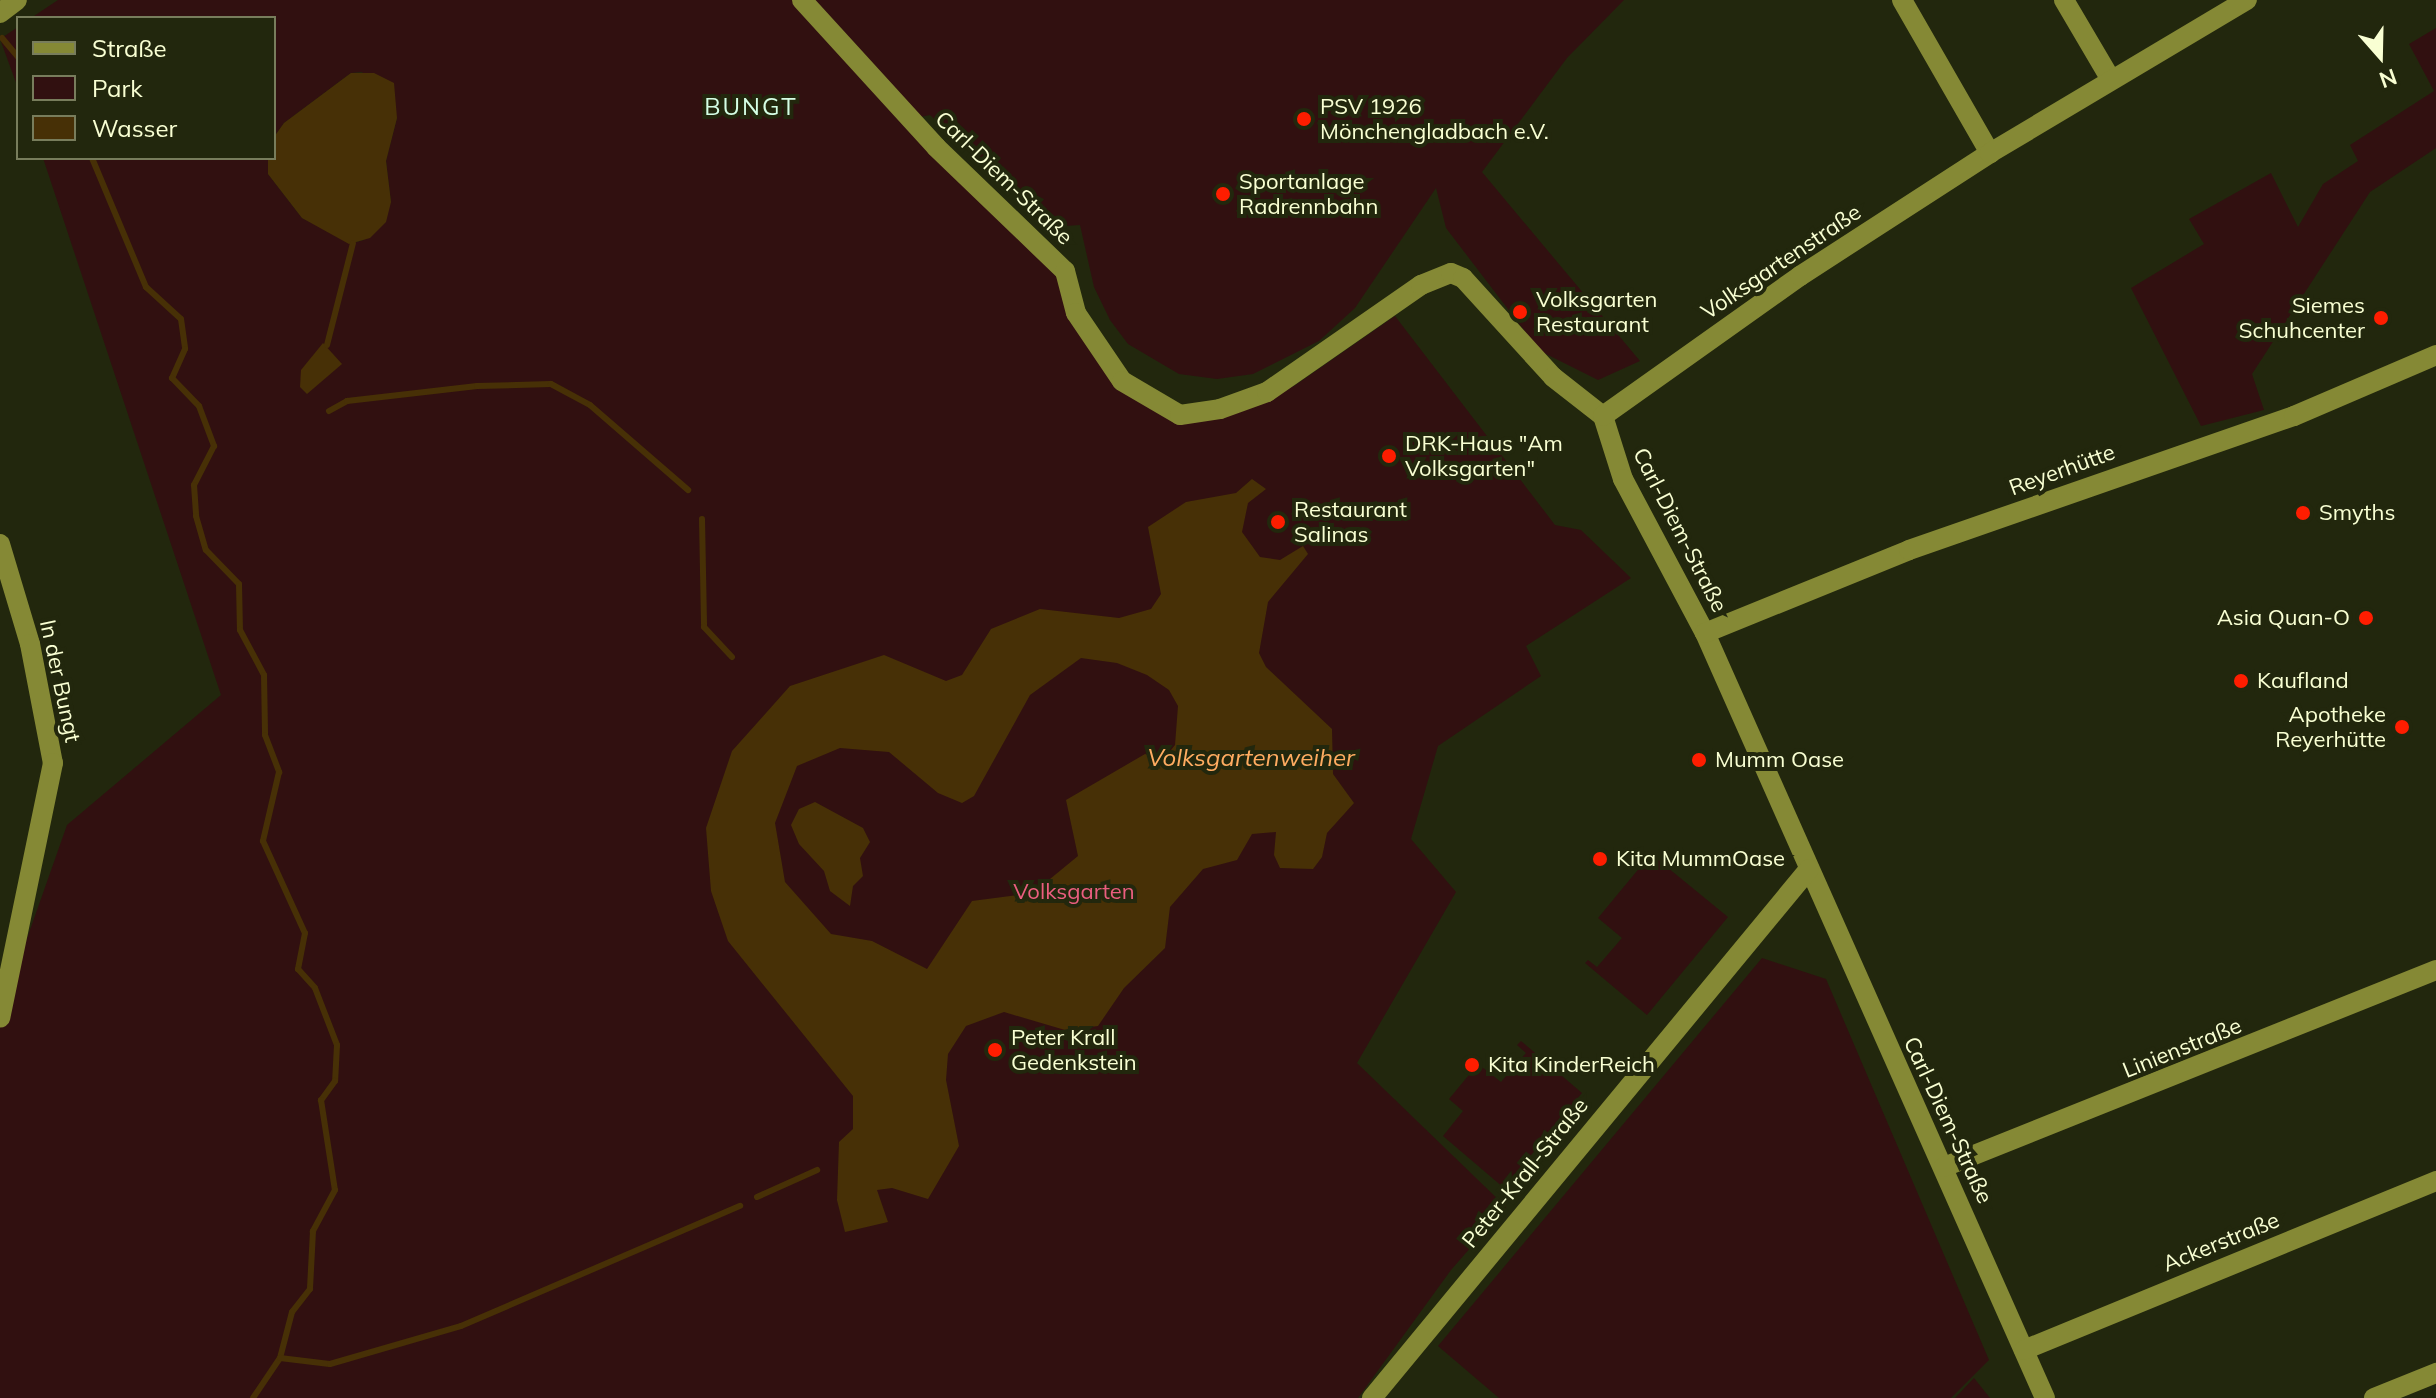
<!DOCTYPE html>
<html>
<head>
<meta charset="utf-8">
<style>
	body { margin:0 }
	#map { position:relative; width:2436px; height:1398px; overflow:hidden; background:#22270d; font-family:Mulish,sans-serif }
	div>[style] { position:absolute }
	.green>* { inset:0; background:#311010 }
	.water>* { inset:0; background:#473006 }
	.stream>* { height:6px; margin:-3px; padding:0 3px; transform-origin:3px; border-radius:3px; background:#473006 }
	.minor>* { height:20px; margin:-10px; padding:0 10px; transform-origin:10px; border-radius:10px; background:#858935 }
	.dots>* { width:22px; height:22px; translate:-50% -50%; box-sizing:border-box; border:4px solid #22270d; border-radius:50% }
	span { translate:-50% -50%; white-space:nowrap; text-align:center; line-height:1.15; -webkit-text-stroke:8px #22270d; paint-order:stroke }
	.poi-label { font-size:22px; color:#f9ffd3 }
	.left { translate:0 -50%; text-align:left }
	.right { translate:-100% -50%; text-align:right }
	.street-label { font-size:22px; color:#f9ffd3 }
	.park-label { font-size:22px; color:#ea5e7f }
	.neighbourhood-label { font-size:24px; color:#d5ffe5; letter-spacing:2px }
	.water-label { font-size:24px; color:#ffac61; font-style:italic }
	.legend { position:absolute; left:16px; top:16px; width:260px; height:144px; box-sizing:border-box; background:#22270d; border:2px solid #787d5c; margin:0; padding:10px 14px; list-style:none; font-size:24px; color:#f9ffd3 }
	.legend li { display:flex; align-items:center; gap:16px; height:40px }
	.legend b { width:40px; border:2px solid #787d5c }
	.north { position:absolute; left:2340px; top:16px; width:80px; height:80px; -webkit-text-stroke:6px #22270d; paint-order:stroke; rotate:160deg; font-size:22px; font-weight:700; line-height:32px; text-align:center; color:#f9ffd3 }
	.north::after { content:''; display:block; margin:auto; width:28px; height:36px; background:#f9ffd3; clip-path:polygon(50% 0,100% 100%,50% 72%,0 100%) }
</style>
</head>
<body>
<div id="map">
	<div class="green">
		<i style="clip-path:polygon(58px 0,1624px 0,1567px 58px,1482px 172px,1640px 361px,1598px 380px,1540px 351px,1446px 228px,1436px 188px,1355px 308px,1319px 341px,1253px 374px,1217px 379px,1179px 374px,1128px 344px,1110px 320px,1094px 287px,1080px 225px,1049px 227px,930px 115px,910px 119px,1065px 271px,1096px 348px,1180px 415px,1294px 386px,1395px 316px,1555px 525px,1581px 530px,1631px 578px,1526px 646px,1541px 676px,1438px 746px,1411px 839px,1456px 892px,1357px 1063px,1506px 1207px,1451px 1270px,1358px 1398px,0 1398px,0 1015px,67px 825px,221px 695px,43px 158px,268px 158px,268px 174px,302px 218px,353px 243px,364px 240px,391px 202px,386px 161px,397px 118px,362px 72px,351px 73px,284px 123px,274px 137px,274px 18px,31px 18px)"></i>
		<i style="clip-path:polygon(18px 27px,18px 88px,0 39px)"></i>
		<i style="clip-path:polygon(2436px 28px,2436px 148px,2370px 192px,2252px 374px,2264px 410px,2201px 426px,2131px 288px,2204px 244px,2189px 219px,2271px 173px,2298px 227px,2323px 184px,2358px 161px,2350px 145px,2434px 91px,2409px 44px)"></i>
		<i style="clip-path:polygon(1651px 854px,1728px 917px,1647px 1015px,1585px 963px,1588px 960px,1597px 967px,1622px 938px,1598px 918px)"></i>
		<i style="clip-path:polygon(1762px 958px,1826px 979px,1989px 1360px,1951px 1398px,1499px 1398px,1438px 1346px)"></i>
		<i style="clip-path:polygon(1521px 1041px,1582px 1093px,1504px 1188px,1443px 1136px,1463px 1111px,1449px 1099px,1478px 1064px,1501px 1082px,1526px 1053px,1517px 1045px)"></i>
		<i style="clip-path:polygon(1974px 1378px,1990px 1398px,1955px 1398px)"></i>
	</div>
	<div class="water">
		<i style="clip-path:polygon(351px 73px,374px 73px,394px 83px,397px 118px,386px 161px,391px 202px,386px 222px,370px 238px,349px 244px,302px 218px,268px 174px,268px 158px,274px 158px,274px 137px,284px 123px)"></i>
		<i style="clip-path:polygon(323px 343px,342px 364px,307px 394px,300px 387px,301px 370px)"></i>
		<i style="clip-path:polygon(evenodd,1252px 479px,1266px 489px,1248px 503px,1242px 532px,1260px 557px,1280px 560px,1303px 546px,1308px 554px,1268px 602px,1259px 653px,1266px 667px,1332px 729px,1333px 774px,1354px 803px,1327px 833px,1322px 857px,1313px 869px,1280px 868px,1274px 855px,1276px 832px,1252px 834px,1237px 860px,1203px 869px,1170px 907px,1165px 948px,1124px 988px,1098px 1026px,1065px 1030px,1004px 1012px,966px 1026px,948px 1054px,946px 1080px,959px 1146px,928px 1199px,892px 1188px,877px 1190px,888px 1222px,845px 1232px,837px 1200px,839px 1142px,853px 1129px,853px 1096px,728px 941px,711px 891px,706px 828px,732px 751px,790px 686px,884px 655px,946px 681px,962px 675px,991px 629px,1040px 609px,1119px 618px,1151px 609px,1161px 594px,1148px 527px,1186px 502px,1236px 493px,1252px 479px,1081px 658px,1117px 663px,1147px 675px,1169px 690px,1178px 706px,1175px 745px,1163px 760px,1145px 754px,1066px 800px,1078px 856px,1033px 893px,972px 901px,927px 969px,872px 941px,831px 934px,785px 882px,775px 823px,797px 766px,840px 748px,889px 752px,938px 793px,962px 803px,974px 796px,1030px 695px,1081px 658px)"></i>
		<i style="clip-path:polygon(815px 802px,863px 828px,870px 842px,860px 858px,863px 876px,853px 886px,850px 906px,830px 891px,824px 871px,799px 844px,791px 825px,799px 809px)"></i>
	</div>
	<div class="stream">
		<i style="left:2px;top:38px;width:25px;rotate:50deg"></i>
		<i style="left:92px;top:158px;width:140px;rotate:67.3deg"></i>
		<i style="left:146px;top:287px;width:47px;rotate:42.4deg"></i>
		<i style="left:181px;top:319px;width:30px;rotate:82deg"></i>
		<i style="left:185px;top:349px;width:32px;rotate:114deg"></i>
		<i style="left:172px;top:378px;width:39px;rotate:46deg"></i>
		<i style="left:199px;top:406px;width:43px;rotate:69.4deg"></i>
		<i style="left:214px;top:446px;width:44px;rotate:117.1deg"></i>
		<i style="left:194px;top:485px;width:31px;rotate:86deg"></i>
		<i style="left:196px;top:516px;width:35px;rotate:74deg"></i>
		<i style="left:206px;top:550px;width:47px;rotate:45.9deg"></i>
		<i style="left:239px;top:584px;width:46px;rotate:88.8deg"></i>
		<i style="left:240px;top:630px;width:51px;rotate:61.9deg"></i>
		<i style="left:264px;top:675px;width:60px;rotate:89deg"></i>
		<i style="left:265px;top:735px;width:40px;rotate:69deg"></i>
		<i style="left:279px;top:772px;width:71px;rotate:103.1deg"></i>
		<i style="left:263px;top:841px;width:101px;rotate:65.5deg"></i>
		<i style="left:305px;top:933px;width:37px;rotate:101deg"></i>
		<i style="left:298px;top:969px;width:25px;rotate:48deg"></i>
		<i style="left:315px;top:988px;width:61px;rotate:68.9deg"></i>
		<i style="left:337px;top:1045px;width:36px;rotate:93deg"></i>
		<i style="left:335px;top:1081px;width:24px;rotate:126deg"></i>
		<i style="left:321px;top:1100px;width:91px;rotate:81.2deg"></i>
		<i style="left:335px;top:1190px;width:47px;rotate:118.2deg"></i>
		<i style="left:313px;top:1231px;width:58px;rotate:93deg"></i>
		<i style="left:310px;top:1289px;width:29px;rotate:128deg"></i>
		<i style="left:292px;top:1312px;width:48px;rotate:104.6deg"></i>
		<i style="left:280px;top:1358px;width:48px;rotate:124deg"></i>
		<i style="left:327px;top:345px;width:105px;rotate:-75.7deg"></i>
		<i style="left:329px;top:411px;width:21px;rotate:-29deg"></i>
		<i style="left:347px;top:401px;width:131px;rotate:-6.6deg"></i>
		<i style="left:477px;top:386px;width:74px;rotate:-1.5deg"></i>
		<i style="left:551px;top:384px;width:44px;rotate:28.3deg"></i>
		<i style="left:590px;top:405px;width:130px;rotate:40.9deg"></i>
		<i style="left:702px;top:519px;width:108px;rotate:88.9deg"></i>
		<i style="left:704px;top:627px;width:41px;rotate:47deg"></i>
		<i style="left:757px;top:1197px;width:66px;rotate:-24.2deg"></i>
		<i style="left:280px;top:1358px;width:50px;rotate:6.8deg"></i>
		<i style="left:330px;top:1364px;width:136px;rotate:-16.2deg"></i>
		<i style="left:461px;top:1326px;width:304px;rotate:-23.3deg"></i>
	</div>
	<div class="minor">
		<i style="left:802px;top:0;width:199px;rotate:47.6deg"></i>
		<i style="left:936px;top:147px;width:179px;rotate:43.9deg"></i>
		<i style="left:1065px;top:271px;width:43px;rotate:75.3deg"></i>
		<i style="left:1076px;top:313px;width:82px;rotate:55.9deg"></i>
		<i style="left:1122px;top:381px;width:67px;rotate:30.4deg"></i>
		<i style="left:1180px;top:415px;width:40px;rotate:-8.5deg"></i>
		<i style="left:1220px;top:409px;width:50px;rotate:-19.9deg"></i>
		<i style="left:1267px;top:392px;width:188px;rotate:-34.8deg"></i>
		<i style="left:1421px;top:285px;width:32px;rotate:-22deg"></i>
		<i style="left:1451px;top:273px;width:13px;rotate:23deg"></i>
		<i style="left:1463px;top:278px;width:134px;rotate:47.7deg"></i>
		<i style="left:1553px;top:377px;width:63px;rotate:38deg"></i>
		<i style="left:1603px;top:416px;width:66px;rotate:72.4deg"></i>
		<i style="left:1623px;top:479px;width:174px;rotate:62deg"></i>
		<i style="left:1705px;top:633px;width:837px;rotate:66.04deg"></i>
		<i style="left:1902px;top:0;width:177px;rotate:60.1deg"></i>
		<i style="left:2064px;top:0;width:91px;rotate:59.5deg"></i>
		<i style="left:0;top:13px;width:21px;rotate:-37deg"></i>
		<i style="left:1603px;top:416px;width:242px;rotate:-35.4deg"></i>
		<i style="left:1800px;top:276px;width:226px;rotate:-32.9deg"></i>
		<i style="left:1990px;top:153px;width:299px;rotate:-30.8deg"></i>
		<i style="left:0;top:544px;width:104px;rotate:73.3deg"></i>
		<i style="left:30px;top:644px;width:121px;rotate:79.1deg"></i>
		<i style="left:53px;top:763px;width:260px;rotate:101.7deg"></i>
		<i style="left:1705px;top:633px;width:220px;rotate:-22.1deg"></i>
		<i style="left:1909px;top:550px;width:408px;rotate:-19.2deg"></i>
		<i style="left:2294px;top:416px;width:155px;rotate:-23.2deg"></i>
		<i style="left:1944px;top:1167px;width:530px;rotate:-21.82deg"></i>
		<i style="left:2024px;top:1350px;width:445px;rotate:-22.3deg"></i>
		<i style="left:1372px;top:1398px;width:686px;rotate:-50.44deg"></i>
		<i style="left:2374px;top:1398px;width:67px;rotate:-22deg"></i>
	</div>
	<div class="dots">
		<i style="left:1304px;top:119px;background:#fe1d00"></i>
		<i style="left:1223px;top:194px;background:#fe1d00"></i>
		<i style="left:1520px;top:312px;background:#fe1d00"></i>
		<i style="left:2381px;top:318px;background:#fe1d00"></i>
		<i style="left:1389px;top:456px;background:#fe1d00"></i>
		<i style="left:2303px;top:513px;background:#fe1d00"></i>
		<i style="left:1278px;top:522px;background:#fe1d00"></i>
		<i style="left:2366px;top:618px;background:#fe1d00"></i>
		<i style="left:2241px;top:681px;background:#fe1d00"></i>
		<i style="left:2402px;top:727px;background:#fe1d00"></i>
		<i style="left:1699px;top:760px;background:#fe1d00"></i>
		<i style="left:1600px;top:859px;background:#fe1d00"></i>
		<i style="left:995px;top:1050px;background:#fe1d00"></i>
		<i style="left:1472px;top:1065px;background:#fe1d00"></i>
	</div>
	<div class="poi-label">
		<span class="left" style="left:1320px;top:119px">PSV 1926<br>Mönchengladbach e.V.</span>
		<span class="left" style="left:1239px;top:194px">Sportanlage<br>Radrennbahn</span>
		<span class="left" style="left:1536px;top:312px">Volksgarten<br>Restaurant</span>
		<span class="right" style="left:2365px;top:318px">Siemes<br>Schuhcenter</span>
		<span class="left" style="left:1405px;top:456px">DRK-Haus "Am<br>Volksgarten"</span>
		<span class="left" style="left:1294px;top:522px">Restaurant<br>Salinas</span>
		<span class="left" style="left:2319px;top:513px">Smyths</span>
		<span class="right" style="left:2350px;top:618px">Asia Quan-O</span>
		<span class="left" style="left:2257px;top:681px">Kaufland</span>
		<span class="right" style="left:2386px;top:727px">Apotheke<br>Reyerhütte</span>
		<span class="left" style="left:1715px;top:760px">Mumm Oase</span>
		<span class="left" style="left:1616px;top:859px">Kita MummOase</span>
		<span class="left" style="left:1011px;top:1050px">Peter Krall<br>Gedenkstein</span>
		<span class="left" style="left:1488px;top:1065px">Kita KinderReich</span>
	</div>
	<div class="street-label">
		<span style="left:1004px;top:178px;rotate:44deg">Carl-Diem-Straße</span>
		<span style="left:1781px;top:262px;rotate:-34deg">Volksgartenstraße</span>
		<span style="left:2062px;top:470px;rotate:-20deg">Reyerhütte</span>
		<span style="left:1680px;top:530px;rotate:63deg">Carl-Diem-Straße</span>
		<span style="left:60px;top:681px;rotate:78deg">In der Bungt</span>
		<span style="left:2182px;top:1048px;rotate:-22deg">Linienstraße</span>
		<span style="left:1948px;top:1120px;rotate:65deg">Carl-Diem-Straße</span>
		<span style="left:1525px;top:1173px;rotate:-51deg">Peter-Krall-Straße</span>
		<span style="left:2221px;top:1242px;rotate:-22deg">Ackerstraße</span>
	</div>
	<div class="park-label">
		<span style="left:1074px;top:892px">Volksgarten</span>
	</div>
	<div class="neighbourhood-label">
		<span style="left:751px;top:107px">BUNGT</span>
	</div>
	<div class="water-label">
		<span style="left:1251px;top:758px">Volksgartenweiher</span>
	</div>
	<ul class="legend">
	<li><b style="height:10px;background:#858935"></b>Straße</li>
	<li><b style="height:22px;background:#311010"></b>Park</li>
	<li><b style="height:22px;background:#473006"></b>Wasser</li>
	</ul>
	<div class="north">N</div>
</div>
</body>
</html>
